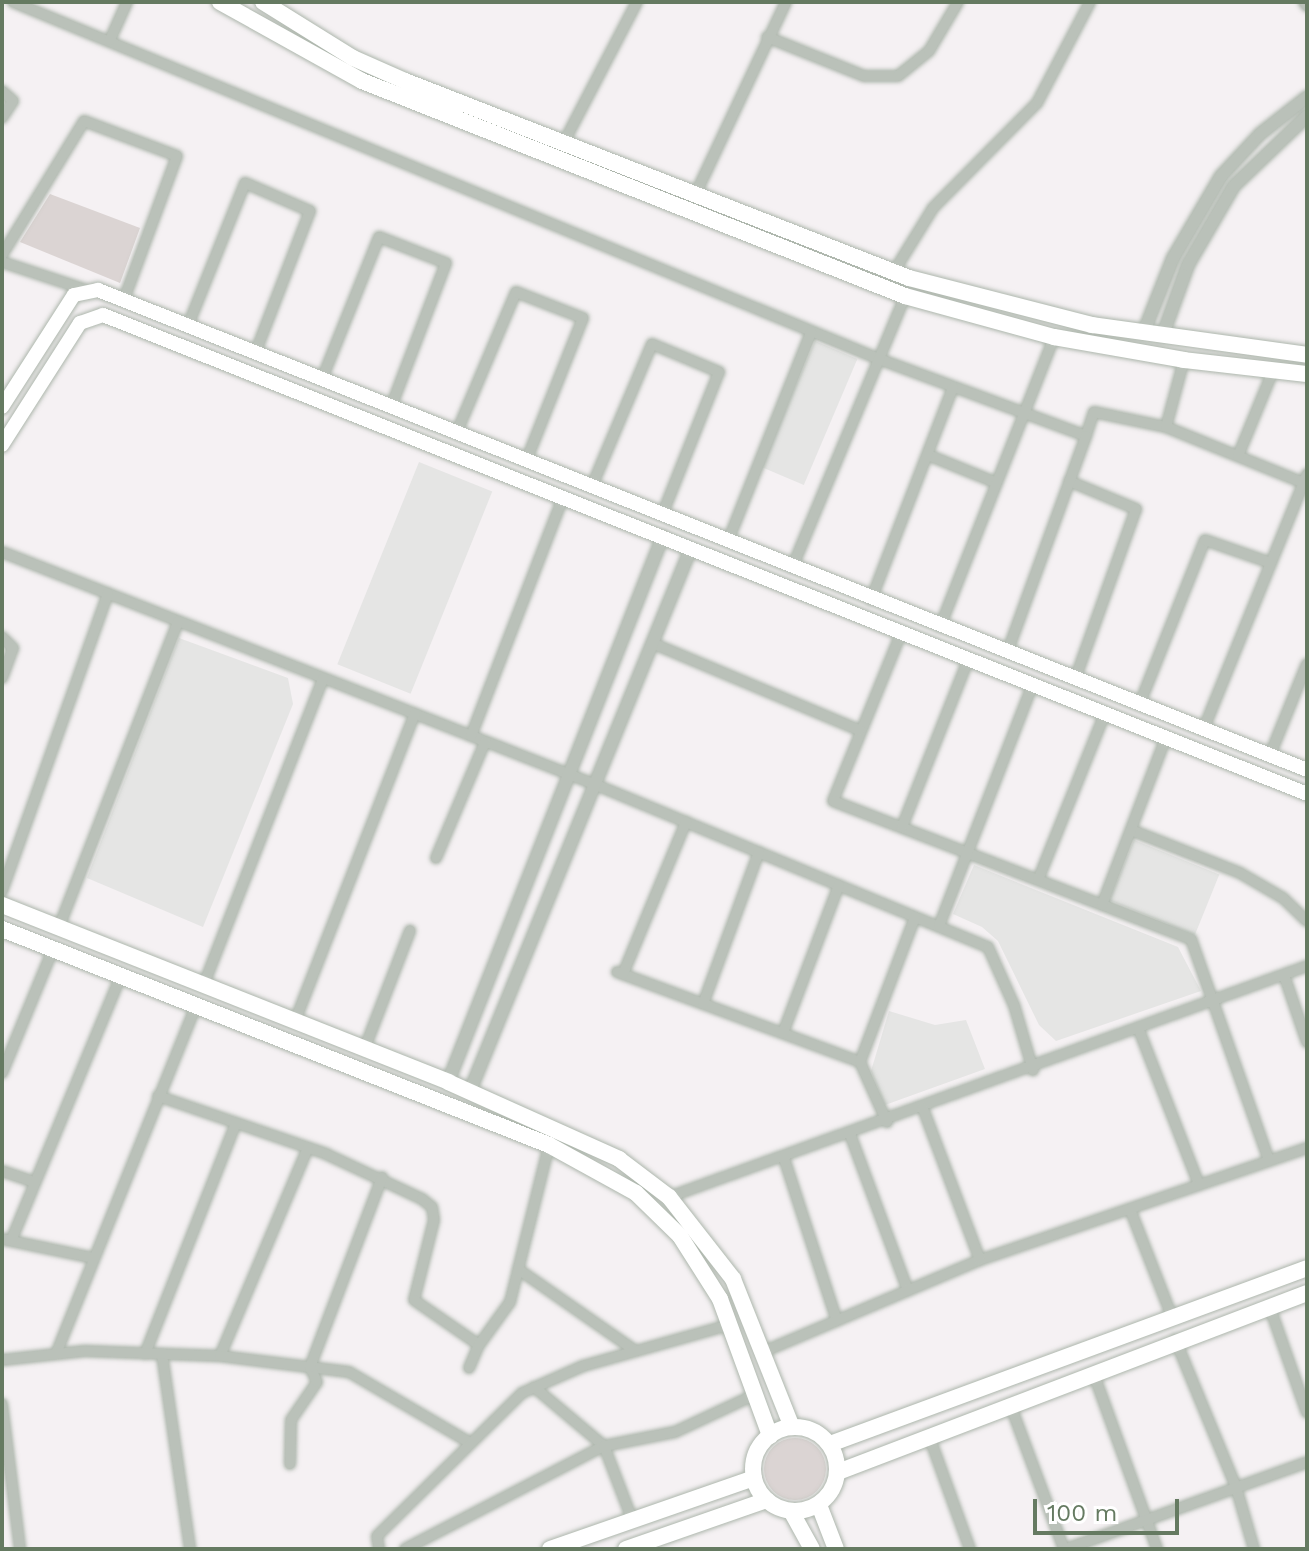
<!DOCTYPE html>
<html>
<head>
<meta charset="utf-8">
<style>
	body { margin:0 }
	#map { position:relative; width:1309px; height:1551px; overflow:hidden; background:#f5f1f3; font-family:"Work Sans",sans-serif }
	div>[style] { position:absolute }
	.built>* { inset:0; background:#e5e5e4; transform-origin:0 0 }
	.green>* { inset:0; background:#dbd4d3 }
	.round { border-radius:50% }
	.roads { filter:drop-shadow(0 0 2px #adb6ac) drop-shadow(0 0 2px #adb6ac) }
	.minor>* { height:10px; margin:-5px; padding:0 5px; transform-origin:5px; border-radius:5px; background:#bac1b9 }
	.tertiary>* { height:12px; margin:-6px; padding:0 6px; transform-origin:6px; border-radius:6px; background:#bac1b9 }
	.secondary>* { height:14px; margin:-7px; padding:0 7px; transform-origin:7px; border-radius:7px; background:#fff }
	.primary>* { height:16px; margin:-8px; padding:0 8px; transform-origin:8px; border-radius:8px; background:#fff }
	.primary>.ring { margin:-8px; padding:0; box-sizing:content-box; background:none; border:16px solid #fff; border-radius:50% }
	.trunk>* { height:16px; margin:-8px; padding:0 8px; transform-origin:8px; border-radius:8px; background:#fff }
	span { translate:-50% -50%; white-space:nowrap; text-align:center; line-height:1.15; -webkit-text-stroke:8px #fff; paint-order:stroke }
	.frame { position:absolute; inset:0; border:4px solid #657a61; pointer-events:none }
	.scale { position:absolute; left:1033px; top:1499px; width:146px; height:36px; box-sizing:border-box; border:4px solid #657a61; border-top:0; padding-left:10px; font-size:24px; line-height:28px; white-space:nowrap; color:#657a61; -webkit-text-stroke:6px #fff; paint-order:stroke }
</style>
</head>
<body>
<div id="map">
	<div class="built">
		<i style="left:815px;top:341px;width:46px;height:137px;rotate:23deg"></i>
		<i style="left:419px;top:462px;width:79px;height:218px;rotate:22deg"></i>
		<i style="clip-path:polygon(179px 638px,288px 678px,293px 704px,203px 927px,87px 878px)"></i>
		<i style="left:1134px;top:840px;width:92px;height:65px;rotate:22deg"></i>
		<i style="clip-path:polygon(974px 865px,1178px 947px,1201px 991px,1056px 1041px,1039px 1025px,998px 941px,982px 927px,953px 914px)"></i>
		<i style="clip-path:polygon(889px 1011px,935px 1025px,966px 1020px,985px 1069px,885px 1105px,871px 1071px)"></i>
	</div>
	<div class="green">
		<i style="clip-path:polygon(50px 194px,140px 228px,120px 283px,20px 242px)"></i>
		<i class="round" style="left:764px;top:1438px;width:62px;height:62px"></i>
	</div>
	<div class="roads">
		<div class="minor">
			<i style="left:13px;top:2px;width:937px;rotate:22.4deg"></i>
			<i style="left:879px;top:359px;width:221px;rotate:20.4deg"></i>
			<i style="left:1086px;top:436px;width:25px;rotate:-72deg"></i>
			<i style="left:1094px;top:412px;width:74px;rotate:11.8deg"></i>
			<i style="left:1166px;top:427px;width:149px;rotate:22.1deg"></i>
			<i style="left:1304px;top:2px;width:5px;rotate:53deg"></i>
			<i style="left:767px;top:37px;width:105px;rotate:21.9deg"></i>
			<i style="left:864px;top:76px;width:34px"></i>
			<i style="left:898px;top:76px;width:40px;rotate:-39deg"></i>
			<i style="left:929px;top:51px;width:57px;rotate:-59.4deg"></i>
			<i style="left:110px;top:40px;width:42px;rotate:-65.9deg"></i>
			<i style="left:2px;top:91px;width:15px;rotate:42deg"></i>
			<i style="left:13px;top:101px;width:20px;rotate:123deg"></i>
			<i style="left:564px;top:142px;width:158px;rotate:-62.5deg"></i>
			<i style="left:696px;top:193px;width:211px;rotate:-64.8deg"></i>
			<i style="left:2px;top:255px;width:157px;rotate:-58.5deg"></i>
			<i style="left:84px;top:121px;width:99px;rotate:20.6deg"></i>
			<i style="left:177px;top:156px;width:153px;rotate:110.3deg"></i>
			<i style="left:2px;top:262px;width:89px;rotate:18.4deg"></i>
			<i style="left:893px;top:273px;width:76px;rotate:-58.4deg"></i>
			<i style="left:933px;top:208px;width:148px;rotate:-45.3deg"></i>
			<i style="left:1037px;top:103px;width:114px;rotate:-62.3deg"></i>
			<i style="left:189px;top:323px;width:151px;rotate:-68.2deg"></i>
			<i style="left:245px;top:183px;width:71px;rotate:23.3deg"></i>
			<i style="left:310px;top:211px;width:150px;rotate:111.1deg"></i>
			<i style="left:322px;top:379px;width:153px;rotate:-68.1deg"></i>
			<i style="left:379px;top:237px;width:72px;rotate:21.2deg"></i>
			<i style="left:446px;top:263px;width:154px;rotate:110.9deg"></i>
			<i style="left:1166px;top:427px;width:69px;rotate:-75deg"></i>
			<i style="left:456px;top:434px;width:154px;rotate:-67.1deg"></i>
			<i style="left:516px;top:292px;width:72px;rotate:21.2deg"></i>
			<i style="left:583px;top:318px;width:154px;rotate:111.7deg"></i>
			<i style="left:928px;top:455px;width:74px;rotate:22.1deg"></i>
			<i style="left:1238px;top:456px;width:92px;rotate:-67.6deg"></i>
			<i style="left:1069px;top:481px;width:73px;rotate:22.7deg"></i>
			<i style="left:1136px;top:509px;width:181px;rotate:109.7deg"></i>
			<i style="left:592px;top:486px;width:154px;rotate:-67.1deg"></i>
			<i style="left:652px;top:344px;width:73px;rotate:22.7deg"></i>
			<i style="left:719px;top:372px;width:154px;rotate:111.7deg"></i>
			<i style="left:728px;top:541px;width:225px;rotate:-68.3deg"></i>
			<i style="left:2px;top:552px;width:636px;rotate:21.4deg"></i>
			<i style="left:594px;top:784px;width:426px;rotate:22.5deg"></i>
			<i style="left:988px;top:947px;width:64px;rotate:65.9deg"></i>
			<i style="left:1014px;top:1005px;width:68px;rotate:73.7deg"></i>
			<i style="left:792px;top:568px;width:295px;rotate:-67.4deg"></i>
			<i style="left:871px;top:600px;width:228px;rotate:-68.9deg"></i>
			<i style="left:940px;top:627px;width:312px;rotate:-68.5deg"></i>
			<i style="left:902px;top:631px;width:183px;rotate:112.1deg"></i>
			<i style="left:833px;top:801px;width:384px;rotate:21.1deg"></i>
			<i style="left:1191px;top:939px;width:235px;rotate:70.6deg"></i>
			<i style="left:2px;top:637px;width:16px;rotate:45deg"></i>
			<i style="left:13px;top:648px;width:32px;rotate:110deg"></i>
			<i style="left:652px;top:643px;width:225px;rotate:22.8deg"></i>
			<i style="left:1007px;top:653px;width:231px;rotate:-70deg"></i>
			<i style="left:1140px;top:703px;width:175px;rotate:-68.3deg"></i>
			<i style="left:1205px;top:540px;width:70px;rotate:19.2deg"></i>
			<i style="left:1204px;top:728px;width:274px;rotate:-67.9deg"></i>
			<i style="left:471px;top:736px;width:255px;rotate:-68.9deg"></i>
			<i style="left:1270px;top:755px;width:98px;rotate:-67.9deg"></i>
			<i style="left:902px;top:827px;width:182px;rotate:-68.4deg"></i>
			<i style="left:1131px;top:830px;width:117px;rotate:21.5deg"></i>
			<i style="left:1240px;top:873px;width:50px;rotate:30.2deg"></i>
			<i style="left:1283px;top:898px;width:33px;rotate:44deg"></i>
			<i style="left:436px;top:858px;width:126px;rotate:-67.1deg"></i>
			<i style="left:1038px;top:880px;width:180px;rotate:-68.1deg"></i>
			<i style="left:2px;top:891px;width:316px;rotate:-70.4deg"></i>
			<i style="left:1102px;top:905px;width:180px;rotate:-69.1deg"></i>
			<i style="left:939px;top:926px;width:260px;rotate:-68.8deg"></i>
			<i style="left:59px;top:927px;width:328px;rotate:-68.7deg"></i>
			<i style="left:617px;top:972px;width:259px;rotate:20.3deg"></i>
			<i style="left:860px;top:1062px;width:66px;rotate:65.8deg"></i>
			<i style="left:623px;top:974px;width:165px;rotate:-67.5deg"></i>
			<i style="left:1284px;top:975px;width:71px;rotate:71.1deg"></i>
			<i style="left:204px;top:984px;width:328px;rotate:-68.7deg"></i>
			<i style="left:703px;top:1004px;width:162px;rotate:-69.8deg"></i>
			<i style="left:295px;top:1021px;width:330px;rotate:-68.7deg"></i>
			<i style="left:1139px;top:1030px;width:166px;rotate:68.8deg"></i>
			<i style="left:783px;top:1033px;width:158px;rotate:-69.3deg"></i>
			<i style="left:364px;top:1050px;width:128px;rotate:-68.9deg"></i>
			<i style="left:860px;top:1062px;width:155px;rotate:-69.2deg"></i>
			<i style="left:2px;top:1073px;width:134px;rotate:-67.6deg"></i>
			<i style="left:158px;top:1096px;width:178px;rotate:19deg"></i>
			<i style="left:326px;top:1154px;width:106px;rotate:25.1deg"></i>
			<i style="left:422px;top:1199px;width:13px;rotate:39deg"></i>
			<i style="left:432px;top:1207px;width:13px;rotate:81deg"></i>
			<i style="left:434px;top:1220px;width:82px;rotate:104deg"></i>
			<i style="left:414px;top:1300px;width:79px;rotate:34.7deg"></i>
			<i style="left:850px;top:1134px;width:167px;rotate:69.7deg"></i>
			<i style="left:784px;top:1158px;width:171px;rotate:72deg"></i>
			<i style="left:2px;top:1171px;width:34px;rotate:19deg"></i>
			<i style="left:669px;top:1197px;width:679px;rotate:-19.9deg"></i>
			<i style="left:1130px;top:1209px;width:116px;rotate:68.7deg"></i>
			<i style="left:2px;top:1239px;width:94px;rotate:11.7deg"></i>
			<i style="left:11px;top:1241px;width:287px;rotate:-67.5deg"></i>
			<i style="left:980px;top:1260px;width:346px;rotate:-18.9deg"></i>
			<i style="left:518px;top:1269px;width:141px;rotate:34.9deg"></i>
			<i style="left:1269px;top:1305px;width:114px;rotate:70.6deg"></i>
			<i style="left:1175px;top:1339px;width:160px;rotate:67.6deg"></i>
			<i style="left:1236px;top:1487px;width:65px;rotate:73.8deg"></i>
			<i style="left:763px;top:1352px;width:236px;rotate:-23deg"></i>
			<i style="left:980px;top:1260px;width:162px;rotate:-110.6deg"></i>
			<i style="left:56px;top:1354px;width:376px;rotate:-68.1deg"></i>
			<i style="left:145px;top:1354px;width:248px;rotate:-68.5deg"></i>
			<i style="left:162px;top:1354px;width:197px;rotate:81.8deg"></i>
			<i style="left:220px;top:1356px;width:226px;rotate:-67.1deg"></i>
			<i style="left:2px;top:1360px;width:83px;rotate:-6.2deg"></i>
			<i style="left:85px;top:1351px;width:135px;rotate:2.1deg"></i>
			<i style="left:220px;top:1356px;width:130px;rotate:7.1deg"></i>
			<i style="left:349px;top:1372px;width:139px;rotate:30.3deg"></i>
			<i style="left:469px;top:1368px;width:25px;rotate:-67deg"></i>
			<i style="left:479px;top:1345px;width:53px;rotate:-54.2deg"></i>
			<i style="left:510px;top:1302px;width:162px;rotate:-76deg"></i>
			<i style="left:1093px;top:1372px;width:188px;rotate:70.1deg"></i>
			<i style="left:534px;top:1387px;width:92px;rotate:40.1deg"></i>
			<i style="left:604px;top:1446px;width:78px;rotate:69deg"></i>
			<i style="left:2px;top:1404px;width:146px;rotate:82.9deg"></i>
			<i style="left:1010px;top:1404px;width:155px;rotate:69.6deg"></i>
			<i style="left:929px;top:1436px;width:120px;rotate:70.1deg"></i>
			<i style="left:290px;top:1464px;width:44px;rotate:-88.7deg"></i>
			<i style="left:291px;top:1420px;width:46px;rotate:-55.6deg"></i>
			<i style="left:317px;top:1382px;width:17px;rotate:-115deg"></i>
			<i style="left:310px;top:1367px;width:203px;rotate:-69.2deg"></i>
			<i style="left:379px;top:1549px;width:13px;rotate:-99deg"></i>
			<i style="left:377px;top:1536px;width:204px;rotate:-44.6deg"></i>
			<i style="left:522px;top:1393px;width:67px;rotate:-23.9deg"></i>
			<i style="left:583px;top:1366px;width:155px;rotate:-15.7deg"></i>
			<i style="left:405px;top:1549px;width:224px;rotate:-27.4deg"></i>
			<i style="left:604px;top:1446px;width:72px;rotate:-11.2deg"></i>
			<i style="left:675px;top:1432px;width:89px;rotate:-25.1deg"></i>
			<i style="left:1066px;top:1549px;width:256px;rotate:-19.8deg"></i>
		</div>
		<div class="tertiary">
			<i style="left:1143px;top:334px;width:82px;rotate:-68.5deg"></i>
			<i style="left:1173px;top:258px;width:95px;rotate:-59.7deg"></i>
			<i style="left:1221px;top:176px;width:57px;rotate:-47.1deg"></i>
			<i style="left:1260px;top:134px;width:60px;rotate:-38.2deg"></i>
			<i style="left:1162px;top:337px;width:77px;rotate:-70.1deg"></i>
			<i style="left:1188px;top:265px;width:91px;rotate:-59.8deg"></i>
			<i style="left:1234px;top:186px;width:101px;rotate:-43.8deg"></i>
			<i style="left:448px;top:1082px;width:587px;rotate:-68.51deg"></i>
			<i style="left:470px;top:1091px;width:586px;rotate:-67.85deg"></i>
		</div>
		<div class="secondary">
			<i style="left:2px;top:407px;width:133px;rotate:-57.3deg"></i>
			<i style="left:74px;top:295px;width:25px;rotate:-12deg"></i>
			<i style="left:98px;top:290px;width:1301px;rotate:21.65deg"></i>
			<i style="left:2px;top:445px;width:145px;rotate:-57.4deg"></i>
			<i style="left:80px;top:323px;width:24px;rotate:-19deg"></i>
			<i style="left:103px;top:315px;width:1296px;rotate:21.69deg"></i>
		</div>
		<div class="primary">
			<i style="left:220px;top:2px;width:162px;rotate:29.1deg"></i>
			<i style="left:362px;top:81px;width:584px;rotate:21.6deg"></i>
			<i style="left:905px;top:296px;width:155px;rotate:15.4deg"></i>
			<i style="left:1054px;top:337px;width:132px;rotate:10deg"></i>
			<i style="left:1184px;top:360px;width:124px;rotate:6.5deg"></i>
			<i style="left:263px;top:2px;width:106px;rotate:31.9deg"></i>
			<i style="left:353px;top:58px;width:57px;rotate:23.9deg"></i>
			<i style="left:405px;top:81px;width:541px;rotate:21.35deg"></i>
			<i style="left:909px;top:278px;width:189px;rotate:14.4deg"></i>
			<i style="left:1092px;top:325px;width:217px;rotate:7.9deg"></i>
			<i style="left:2px;top:905px;width:480px;rotate:21.6deg"></i>
			<i style="left:448px;top:1082px;width:188px;rotate:24.2deg"></i>
			<i style="left:619px;top:1159px;width:63px;rotate:37.2deg"></i>
			<i style="left:669px;top:1197px;width:104px;rotate:52deg"></i>
			<i style="left:733px;top:1279px;width:159px;rotate:68.3deg"></i>
			<i style="left:2px;top:929px;width:588px;rotate:21.55deg"></i>
			<i style="left:549px;top:1145px;width:99px;rotate:28.9deg"></i>
			<i style="left:636px;top:1193px;width:62px;rotate:44.3deg"></i>
			<i style="left:680px;top:1236px;width:75px;rotate:57.6deg"></i>
			<i style="left:720px;top:1299px;width:146px;rotate:69.9deg"></i>
			<i class="ring" style="left:753px;top:1427px;width:68px;height:68px"></i>
			<i style="left:830px;top:1444px;width:508px;rotate:-20.25deg"></i>
			<i style="left:838px;top:1472px;width:502px;rotate:-20.89deg"></i>
			<i style="left:550px;top:1549px;width:216px;rotate:-19.2deg"></i>
			<i style="left:626px;top:1549px;width:149px;rotate:-19.2deg"></i>
		</div>
		<div class="trunk">
			<i style="left:819px;top:1505px;width:47px;rotate:68.9deg"></i>
			<i style="left:791px;top:1511px;width:43px;rotate:61.1deg"></i>
		</div>
	</div>
	<div class="frame"></div>
	<div class="scale">100 m</div>
</div>
</body>
</html>
